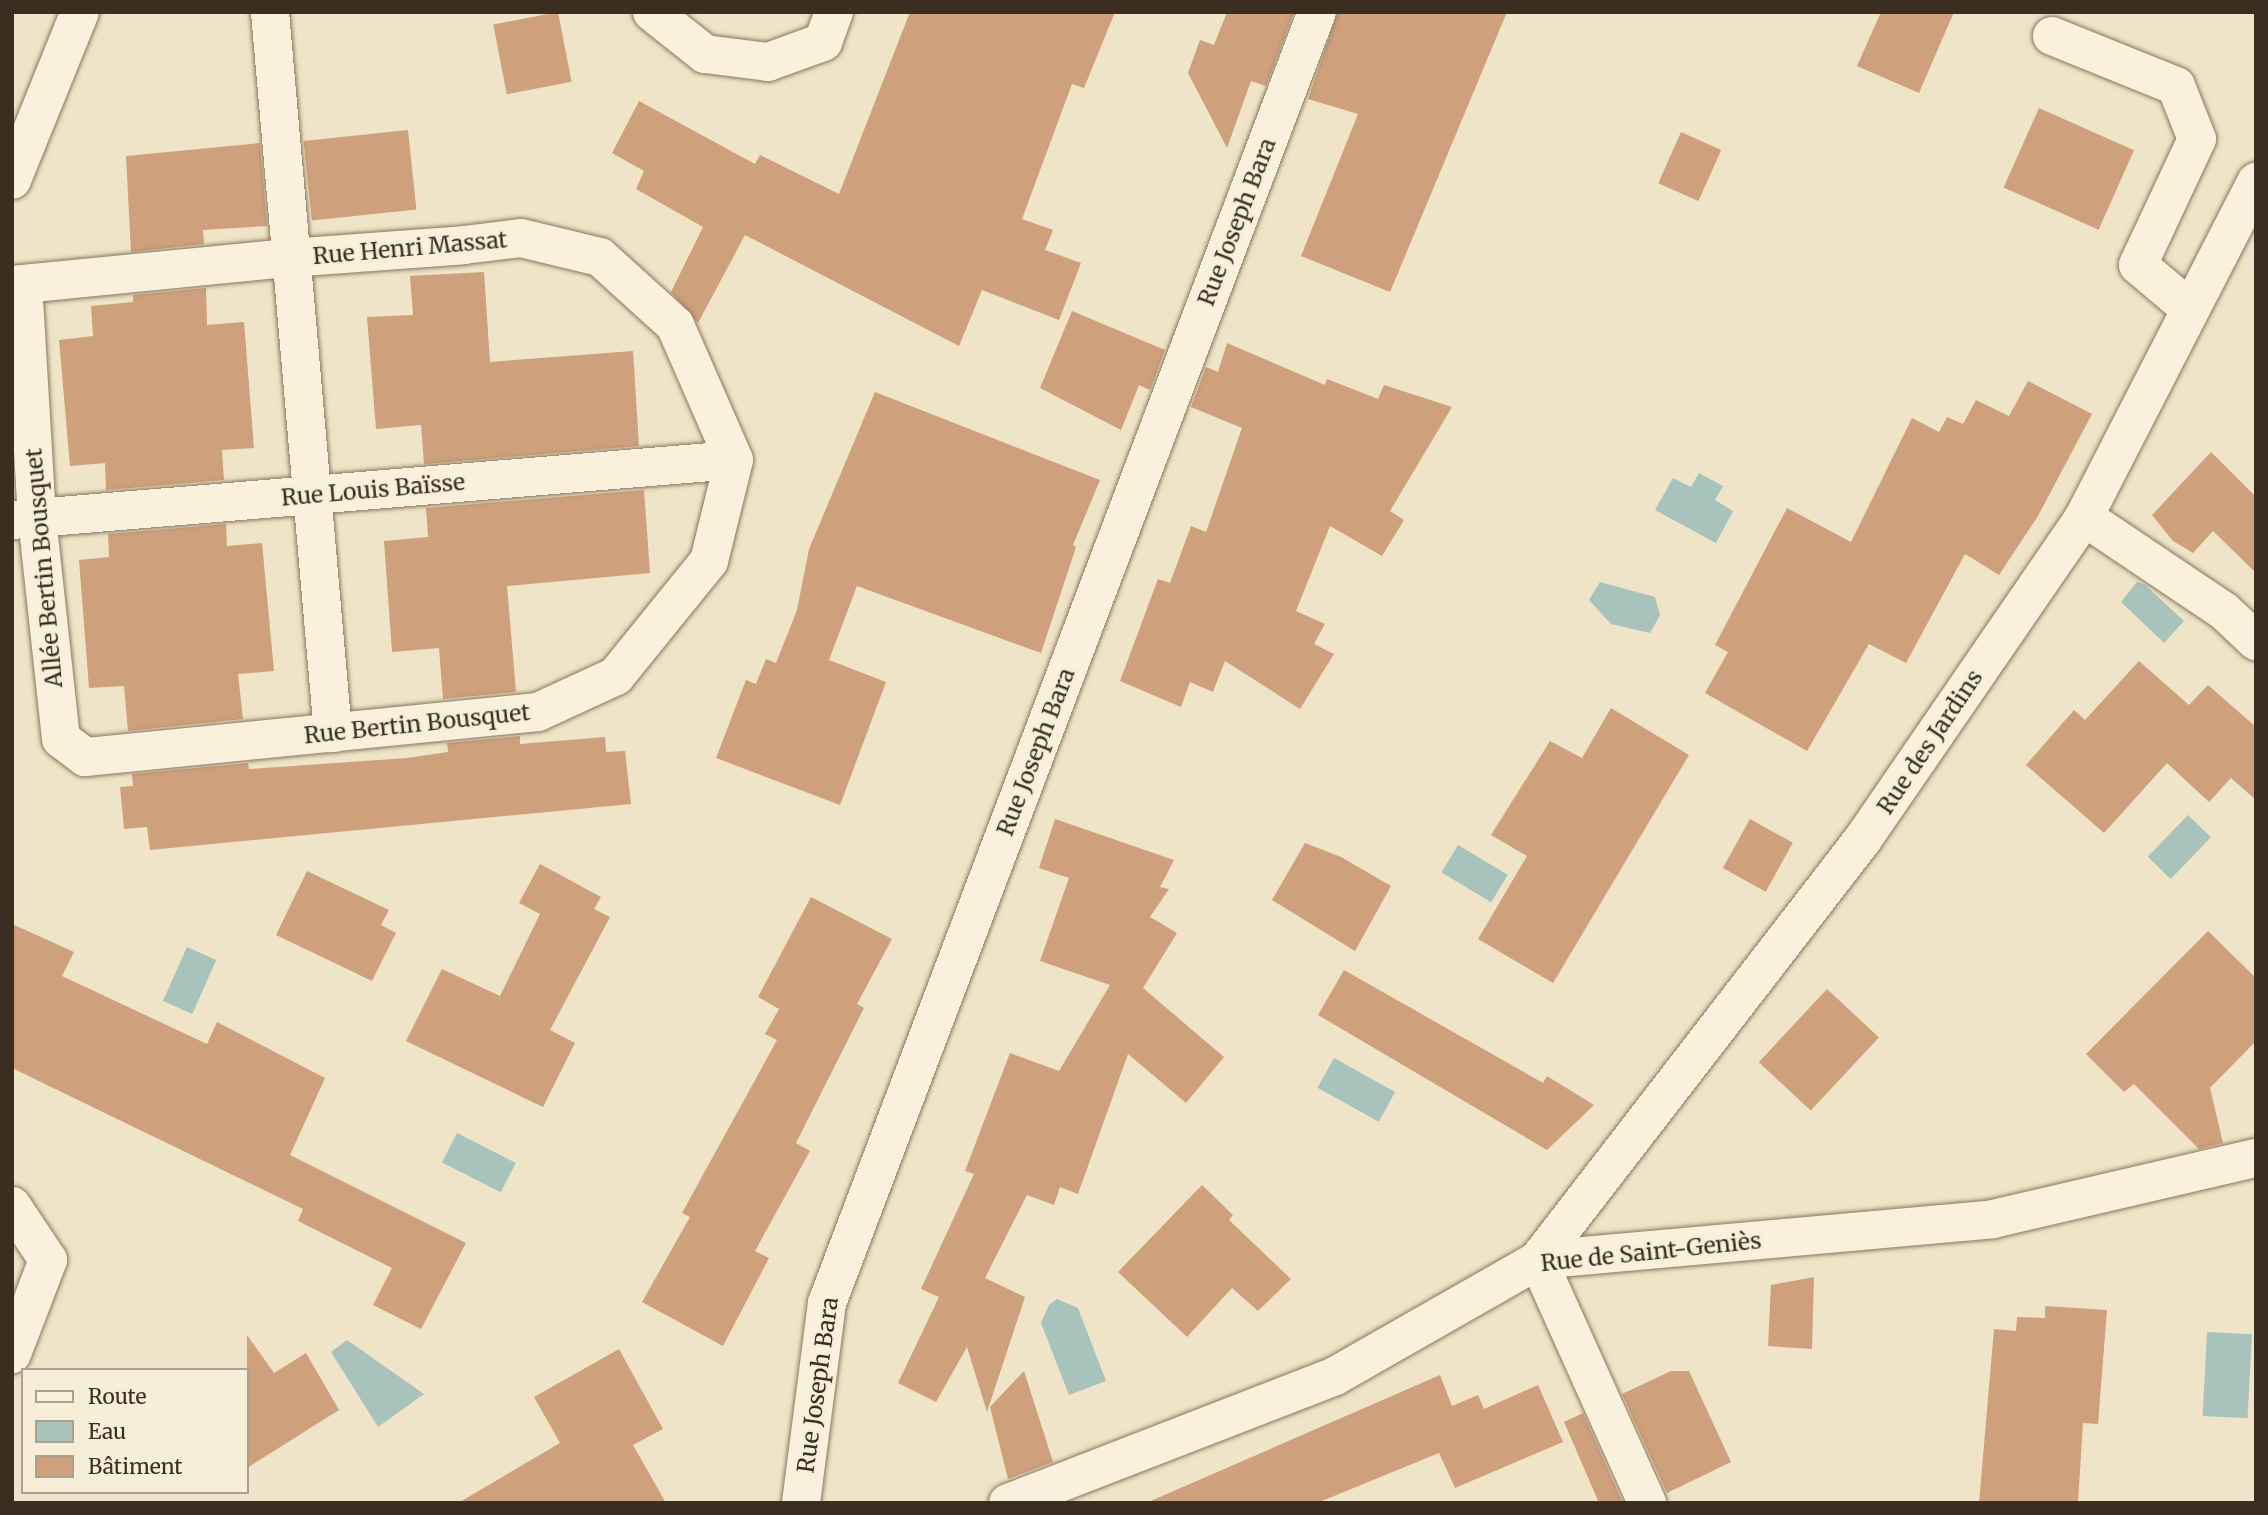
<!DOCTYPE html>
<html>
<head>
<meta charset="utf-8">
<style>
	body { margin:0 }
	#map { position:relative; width:2268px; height:1515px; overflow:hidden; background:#efe4c7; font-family:Merriweather,serif }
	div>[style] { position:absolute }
	.water>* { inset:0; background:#a8c3bc; transform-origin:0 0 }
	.building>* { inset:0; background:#cea07c; transform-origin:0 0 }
	.roads { filter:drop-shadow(0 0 2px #8b765c) drop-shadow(0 0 2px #8b765c) }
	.pedestrian>* { height:38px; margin:-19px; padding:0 19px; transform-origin:19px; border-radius:19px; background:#f9f1db }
	.minor>* { height:38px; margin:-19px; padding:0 19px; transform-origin:19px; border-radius:19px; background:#f9f1db }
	span { translate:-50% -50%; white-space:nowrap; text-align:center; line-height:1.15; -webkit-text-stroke:5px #f6eed7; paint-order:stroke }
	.street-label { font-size:23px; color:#3b2e20 }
	.frame { position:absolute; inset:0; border:14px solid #3b2e20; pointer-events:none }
	.legend { position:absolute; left:21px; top:1368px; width:228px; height:126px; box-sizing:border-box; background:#f6eed7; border:2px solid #aba18e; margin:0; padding:9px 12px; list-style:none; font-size:21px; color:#3b2e20 }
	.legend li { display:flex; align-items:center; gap:14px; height:35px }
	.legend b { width:35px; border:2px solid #aba18e }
</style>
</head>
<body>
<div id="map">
	<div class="water">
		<i style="clip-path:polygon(1699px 473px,1723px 486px,1715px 500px,1733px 511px,1716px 543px,1655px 510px,1673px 478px,1691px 487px)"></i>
		<i style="clip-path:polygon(1600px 582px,1655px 597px,1660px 615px,1650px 633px,1611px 624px,1589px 600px)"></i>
		<i style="clip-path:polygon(2137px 582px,2144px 584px,2184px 621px,2164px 643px,2121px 602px)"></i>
		<i style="left:2188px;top:815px;width:32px;height:58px;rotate:44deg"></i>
		<i style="left:1458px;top:845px;width:58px;height:32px;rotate:31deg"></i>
		<i style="left:187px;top:947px;width:32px;height:59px;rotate:24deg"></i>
		<i style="left:1334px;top:1058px;width:70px;height:34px;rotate:29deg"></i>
		<i style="left:457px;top:1133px;width:66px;height:33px;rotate:27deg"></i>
		<i style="clip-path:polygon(1057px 1299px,1078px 1308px,1106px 1381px,1069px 1395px,1041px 1323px,1049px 1305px)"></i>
		<i style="left:2207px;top:1332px;width:45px;height:84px;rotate:3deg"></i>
		<i style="clip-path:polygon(347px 1340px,424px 1394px,378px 1427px,331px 1352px)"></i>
	</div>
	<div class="building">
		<i style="left:558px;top:12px;width:71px;height:66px;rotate:79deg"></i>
		<i style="clip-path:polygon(910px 12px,1115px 12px,1084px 88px,1072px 84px,1022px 219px,1053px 230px,1045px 250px,1081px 263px,1059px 320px,982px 290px,959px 346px,745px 235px,698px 323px,671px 292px,703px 227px,636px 189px,644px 171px,612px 153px,639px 101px,755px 164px,760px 155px,839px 194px)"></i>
		<i style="clip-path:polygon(1227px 12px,1294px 12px,1266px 86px,1251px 81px,1227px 148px,1188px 73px,1200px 40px,1214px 45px)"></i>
		<i style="clip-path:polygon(1338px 12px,1507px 12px,1390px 292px,1301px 256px,1358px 114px,1308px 99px)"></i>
		<i style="clip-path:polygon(1881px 12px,1954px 12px,1919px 93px,1857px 66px)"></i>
		<i style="left:2039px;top:108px;width:104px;height:87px;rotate:24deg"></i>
		<i style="left:408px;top:130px;width:80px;height:105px;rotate:84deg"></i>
		<i style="left:1681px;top:132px;width:44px;height:56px;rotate:24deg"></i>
		<i style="clip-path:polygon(260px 143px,267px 226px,203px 230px,204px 244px,131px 252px,126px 156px)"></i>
		<i style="clip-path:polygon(484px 272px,490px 362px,633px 351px,639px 446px,424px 464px,421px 425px,376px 429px,367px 317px,413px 315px,410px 276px)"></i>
		<i style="clip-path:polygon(206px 288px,207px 325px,244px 322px,254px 448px,222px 450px,224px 480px,106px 490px,105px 463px,70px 466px,59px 340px,93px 336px,91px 306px,133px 302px,133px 295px)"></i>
		<i style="clip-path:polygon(1072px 311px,1165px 350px,1150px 390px,1139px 385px,1121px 430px,1040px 388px)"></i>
		<i style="clip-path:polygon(1227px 343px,1325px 385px,1327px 379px,1378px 399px,1384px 385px,1452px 407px,1390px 511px,1404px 520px,1382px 556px,1330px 526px,1296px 611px,1325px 624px,1314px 644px,1334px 654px,1300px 709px,1225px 661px,1213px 692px,1190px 682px,1181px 707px,1120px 681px,1158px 579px,1170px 583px,1191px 526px,1206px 532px,1242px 428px,1191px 407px,1206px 367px,1218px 372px)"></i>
		<i style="clip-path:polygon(2028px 381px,2092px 414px,2038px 516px,1999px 575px,1965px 554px,1906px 663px,1869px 644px,1807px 751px,1705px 693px,1728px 652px,1715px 645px,1787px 508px,1851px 542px,1912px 418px,1939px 432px,1947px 417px,1963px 424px,1976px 400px,2009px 416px)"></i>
		<i style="clip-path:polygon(875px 392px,1100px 480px,1073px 545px,1076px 547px,1041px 653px,857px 586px,829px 660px,886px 682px,840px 805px,716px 758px,746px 680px,756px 684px,766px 659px,776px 663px,797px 610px,809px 549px)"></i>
		<i style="clip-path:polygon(2211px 452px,2256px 497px,2256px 573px,2213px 531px,2193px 553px,2173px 541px,2152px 515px)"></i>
		<i style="clip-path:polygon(644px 490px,650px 573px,507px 586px,516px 692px,443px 699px,439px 648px,392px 652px,384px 541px,428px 537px,426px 508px)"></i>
		<i style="clip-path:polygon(226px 524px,227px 546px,262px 543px,274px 671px,238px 674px,243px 719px,128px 731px,124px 686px,89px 688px,79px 560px,109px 557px,108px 534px)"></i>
		<i style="clip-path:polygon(2139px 661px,2189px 705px,2208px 685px,2256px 727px,2256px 800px,2231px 778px,2209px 802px,2167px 763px,2104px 833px,2026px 765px,2074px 710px,2085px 720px)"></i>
		<i style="clip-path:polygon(1611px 708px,1689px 755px,1553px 983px,1478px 939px,1527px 856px,1491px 835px,1550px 741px,1582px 758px)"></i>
		<i style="clip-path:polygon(520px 736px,520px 744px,605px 737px,606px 752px,625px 751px,631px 804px,150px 850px,147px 827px,124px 829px,120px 787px,133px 786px,132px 774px,248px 763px,249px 769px,407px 758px,448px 752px,447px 743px)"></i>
		<i style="clip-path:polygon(1055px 819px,1174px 860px,1160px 887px,1169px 889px,1150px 917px,1177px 933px,1143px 988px,1224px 1057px,1186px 1103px,1128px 1054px,1078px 1194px,1060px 1187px,1054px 1205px,1027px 1195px,985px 1278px,1025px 1297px,987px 1412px,967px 1347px,936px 1402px,898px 1383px,939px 1297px,921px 1289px,974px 1174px,965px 1171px,1010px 1053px,1059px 1071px,1110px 985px,1040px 961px,1069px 878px,1039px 868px)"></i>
		<i style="left:1750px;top:819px;width:49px;height:56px;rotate:29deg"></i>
		<i style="clip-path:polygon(1305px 843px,1341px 857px,1391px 886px,1355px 951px,1272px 900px)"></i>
		<i style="clip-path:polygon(540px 864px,601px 897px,594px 909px,610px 917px,550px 1030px,575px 1043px,543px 1107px,406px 1041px,442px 969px,500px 996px,540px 914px,519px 903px)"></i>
		<i style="clip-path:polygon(307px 871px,389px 910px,381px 925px,396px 933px,372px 981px,276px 935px)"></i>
		<i style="clip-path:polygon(811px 897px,892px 939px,857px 1004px,864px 1008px,796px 1143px,810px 1151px,755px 1251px,769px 1258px,723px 1346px,642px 1302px,690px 1217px,682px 1213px,777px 1040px,765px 1034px,779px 1009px,758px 997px)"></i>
		<i style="clip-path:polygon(12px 924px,74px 952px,62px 976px,207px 1044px,217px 1022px,325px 1078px,290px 1155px,466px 1243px,421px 1329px,373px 1305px,392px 1268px,298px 1221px,303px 1209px,12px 1068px)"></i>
		<i style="clip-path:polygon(2208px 931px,2256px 978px,2256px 1041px,2210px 1088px,2223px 1143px,2199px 1149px,2134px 1084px,2124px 1092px,2086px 1054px)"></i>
		<i style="clip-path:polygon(1344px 970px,1543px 1083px,1547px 1076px,1594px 1105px,1547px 1150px,1318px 1015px)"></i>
		<i style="left:1827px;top:989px;width:71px;height:100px;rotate:43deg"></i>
		<i style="clip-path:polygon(1202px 1185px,1233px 1215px,1229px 1220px,1291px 1279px,1258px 1311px,1232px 1288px,1187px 1337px,1118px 1272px)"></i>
		<i style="clip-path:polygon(1814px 1277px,1812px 1349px,1768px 1346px,1771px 1285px)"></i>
		<i style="clip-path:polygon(2045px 1306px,2107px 1310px,2098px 1424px,2083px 1423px,2078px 1503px,1979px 1503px,1994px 1329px,2016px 1331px,2017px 1317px,2045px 1318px)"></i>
		<i style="clip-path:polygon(247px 1335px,274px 1373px,306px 1353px,339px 1410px,247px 1468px)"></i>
		<i style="clip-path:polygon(619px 1349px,663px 1429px,633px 1445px,666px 1503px,458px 1503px,560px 1443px,534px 1397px)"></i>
		<i style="clip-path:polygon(1024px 1371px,1053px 1462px,1008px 1479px,990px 1407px)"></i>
		<i style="clip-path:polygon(1671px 1371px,1689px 1371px,1731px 1462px,1667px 1493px,1622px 1394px)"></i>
		<i style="clip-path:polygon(1440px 1375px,1452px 1406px,1478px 1395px,1484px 1409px,1538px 1385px,1563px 1442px,1455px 1488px,1439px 1453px,1317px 1503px,1146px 1503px)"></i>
		<i style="clip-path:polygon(1583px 1413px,1623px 1503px,1599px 1503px,1564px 1422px)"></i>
	</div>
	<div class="roads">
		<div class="pedestrian">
			<i style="left:270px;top:12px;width:724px;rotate:85.01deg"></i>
			<i style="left:12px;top:520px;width:724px;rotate:-4.75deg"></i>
		</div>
		<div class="minor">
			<i style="left:652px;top:12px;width:68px;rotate:38.4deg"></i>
			<i style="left:705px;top:54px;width:64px;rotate:7.2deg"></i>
			<i style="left:768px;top:62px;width:59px;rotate:-20deg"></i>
			<i style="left:823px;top:42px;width:32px;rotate:-70deg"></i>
			<i style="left:2052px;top:36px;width:134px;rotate:22deg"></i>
			<i style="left:2176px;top:86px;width:57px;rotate:68.4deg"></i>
			<i style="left:2197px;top:139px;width:139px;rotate:115.1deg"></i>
			<i style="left:2138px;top:265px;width:67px;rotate:40.1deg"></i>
			<i style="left:12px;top:180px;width:181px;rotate:-68deg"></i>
			<i style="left:12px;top:285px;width:11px;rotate:-5deg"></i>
			<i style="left:23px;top:284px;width:267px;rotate:-5.6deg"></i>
			<i style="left:289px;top:258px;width:175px;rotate:-4.2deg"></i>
			<i style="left:464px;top:245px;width:57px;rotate:-7deg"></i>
			<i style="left:521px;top:238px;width:81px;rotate:13.5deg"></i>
			<i style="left:600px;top:257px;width:101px;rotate:42.2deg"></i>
			<i style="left:675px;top:325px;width:147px;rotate:66.4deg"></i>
			<i style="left:734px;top:460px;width:104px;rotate:103.9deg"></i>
			<i style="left:709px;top:561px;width:148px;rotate:129deg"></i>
			<i style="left:616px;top:676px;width:86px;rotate:155.2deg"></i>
			<i style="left:538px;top:712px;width:455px;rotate:174.3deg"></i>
			<i style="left:85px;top:757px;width:30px;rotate:-143deg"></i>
			<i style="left:61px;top:739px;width:222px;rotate:-96.2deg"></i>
			<i style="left:37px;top:518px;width:234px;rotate:-93.4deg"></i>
			<i style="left:2084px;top:517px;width:169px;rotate:33.9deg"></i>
			<i style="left:2224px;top:611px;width:44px;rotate:43.2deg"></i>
			<i style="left:12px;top:1206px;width:65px;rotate:56.3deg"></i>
			<i style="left:48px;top:1260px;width:101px;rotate:111deg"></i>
			<i style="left:1538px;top:1260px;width:532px;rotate:-52.33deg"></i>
			<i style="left:1863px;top:839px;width:391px;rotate:-55.5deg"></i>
			<i style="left:2084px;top:517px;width:377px;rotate:-62.8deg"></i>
			<i style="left:1538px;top:1260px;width:266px;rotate:65.8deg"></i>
			<i style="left:801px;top:1503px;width:202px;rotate:-82.6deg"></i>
			<i style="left:827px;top:1303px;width:1381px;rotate:-69.22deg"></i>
			<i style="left:1008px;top:1503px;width:351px;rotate:-21.2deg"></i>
			<i style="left:1335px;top:1376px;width:234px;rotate:-29.7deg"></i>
			<i style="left:1538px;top:1260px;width:457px;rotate:-5.1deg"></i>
			<i style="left:1993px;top:1219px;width:270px;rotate:-13.1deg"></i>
		</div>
	</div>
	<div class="street-label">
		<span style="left:1237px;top:222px;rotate:-69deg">Rue Joseph Bara</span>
		<span style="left:410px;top:248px;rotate:-5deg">Rue Henri Massat</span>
		<span style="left:373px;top:490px;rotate:-5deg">Rue Louis Baïsse</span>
		<span style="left:44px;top:568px;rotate:-95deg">Allée Bertin Bousquet</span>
		<span style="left:417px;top:724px;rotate:-6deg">Rue Bertin Bousquet</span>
		<span style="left:1930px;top:742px;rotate:-56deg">Rue des Jardins</span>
		<span style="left:1036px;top:752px;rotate:-69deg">Rue Joseph Bara</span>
		<span style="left:1651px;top:1252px;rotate:-6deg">Rue de Saint-Geniès</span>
		<span style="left:818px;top:1385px;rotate:-82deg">Rue Joseph Bara</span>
	</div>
	<div class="frame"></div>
	<ul class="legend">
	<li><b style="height:9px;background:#f9f1db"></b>Route</li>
	<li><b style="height:19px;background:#a8c3bc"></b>Eau</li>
	<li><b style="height:19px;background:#cea07c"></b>Bâtiment</li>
	</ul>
</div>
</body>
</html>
